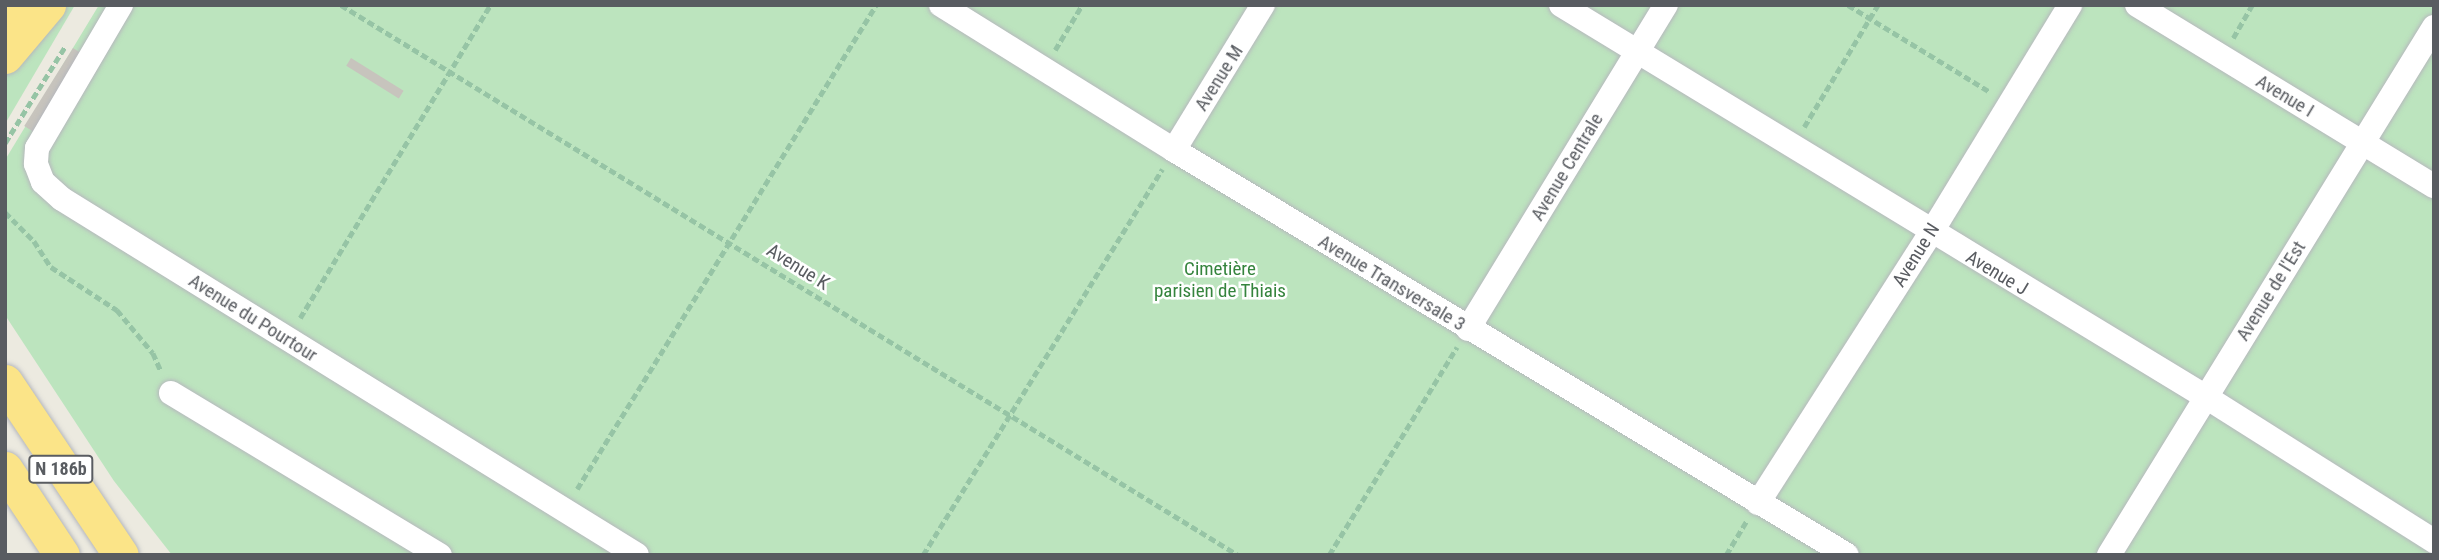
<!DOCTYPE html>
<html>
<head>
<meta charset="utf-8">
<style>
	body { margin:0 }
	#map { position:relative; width:2439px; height:560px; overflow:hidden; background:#eceae0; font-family:"Roboto Condensed",sans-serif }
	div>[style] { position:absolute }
	.green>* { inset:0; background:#bce4be }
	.building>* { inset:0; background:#c7c4bd; transform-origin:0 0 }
	.path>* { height:4.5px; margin-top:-2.25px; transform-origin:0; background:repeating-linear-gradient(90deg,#96c4a5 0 7px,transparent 0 10.5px) }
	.roads { filter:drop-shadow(0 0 2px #b6b8bd) drop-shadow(0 0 2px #b6b8bd) }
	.minor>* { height:24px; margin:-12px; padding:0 12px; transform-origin:12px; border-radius:12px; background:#fff }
	.highway>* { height:35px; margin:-17.5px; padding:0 17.5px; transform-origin:17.5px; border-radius:17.5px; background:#fbe488 }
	span { translate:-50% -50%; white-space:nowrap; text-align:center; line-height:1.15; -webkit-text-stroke:5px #fff; paint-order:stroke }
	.shield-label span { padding:2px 5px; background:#fff; border:2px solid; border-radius:5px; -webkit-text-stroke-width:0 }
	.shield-label { font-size:18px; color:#595c61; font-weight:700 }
	.street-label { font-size:19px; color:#595c61 }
	.park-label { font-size:19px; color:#35843d }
	.frame { position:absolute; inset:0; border:7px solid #595c61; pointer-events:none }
</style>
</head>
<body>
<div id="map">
	<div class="green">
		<i style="clip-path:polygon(65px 5px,75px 5px,5px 124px,5px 74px)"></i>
		<i style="clip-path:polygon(99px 5px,2434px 5px,2434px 555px,172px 555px,114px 481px,5px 315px,5px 160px)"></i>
	</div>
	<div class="building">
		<i style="left:73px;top:48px;width:13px;height:92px;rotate:32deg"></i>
		<i style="left:351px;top:58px;width:62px;height:9px;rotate:32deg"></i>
	</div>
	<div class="path">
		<i style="left:341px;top:5px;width:1052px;rotate:31.51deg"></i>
		<i style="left:1848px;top:5px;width:167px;rotate:31.5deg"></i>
		<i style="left:2233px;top:38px;width:38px;rotate:-60deg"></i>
		<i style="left:1055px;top:50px;width:52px;rotate:-59deg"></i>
		<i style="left:1804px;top:127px;width:143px;rotate:-58.8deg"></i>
		<i style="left:5px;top:143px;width:115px;rotate:-58.1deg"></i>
		<i style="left:5px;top:212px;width:41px;rotate:45deg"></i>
		<i style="left:34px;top:241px;width:31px;rotate:57deg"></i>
		<i style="left:51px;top:267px;width:79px;rotate:33.1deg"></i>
		<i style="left:117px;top:310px;width:56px;rotate:50.1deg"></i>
		<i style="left:153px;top:353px;width:20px;rotate:66deg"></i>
		<i style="left:300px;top:318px;width:366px;rotate:-58.7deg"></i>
		<i style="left:577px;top:489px;width:569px;rotate:-58.29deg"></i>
		<i style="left:923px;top:555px;width:454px;rotate:-58.2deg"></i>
		<i style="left:1329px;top:555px;width:244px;rotate:-58.4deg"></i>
		<i style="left:1726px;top:555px;width:39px;rotate:-59deg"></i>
	</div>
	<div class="roads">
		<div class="minor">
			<i style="left:121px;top:5px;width:166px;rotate:120.4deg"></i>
			<i style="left:37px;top:148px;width:16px;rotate:94deg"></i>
			<i style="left:36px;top:164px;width:19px;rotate:69deg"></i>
			<i style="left:43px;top:182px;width:25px;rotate:42deg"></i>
			<i style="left:62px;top:199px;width:676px;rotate:31.76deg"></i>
			<i style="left:941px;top:5px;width:274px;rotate:31.9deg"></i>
			<i style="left:1174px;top:150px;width:785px;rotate:31.04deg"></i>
			<i style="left:1561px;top:5px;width:755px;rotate:31.29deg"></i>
			<i style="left:2206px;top:397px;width:270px;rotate:32.3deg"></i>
			<i style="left:2137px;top:5px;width:348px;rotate:31.4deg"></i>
			<i style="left:1174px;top:150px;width:170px;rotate:-58.5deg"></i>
			<i style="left:1468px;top:329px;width:380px;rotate:-58.6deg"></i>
			<i style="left:171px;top:393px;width:314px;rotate:31.1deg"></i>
			<i style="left:1758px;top:503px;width:321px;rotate:-57.4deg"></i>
			<i style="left:1931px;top:233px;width:267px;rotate:-58.6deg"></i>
			<i style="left:2109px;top:555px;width:620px;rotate:-58.39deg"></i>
		</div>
		<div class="highway">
			<i style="left:5px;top:15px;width:12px;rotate:-55deg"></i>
			<i style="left:5px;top:56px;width:67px;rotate:-49.9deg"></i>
			<i style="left:5px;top:382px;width:208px;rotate:56.2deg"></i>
			<i style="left:5px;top:469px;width:103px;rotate:56.5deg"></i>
		</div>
	</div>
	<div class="shield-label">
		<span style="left:61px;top:469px">N 186b</span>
	</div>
	<div class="street-label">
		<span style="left:1219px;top:78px;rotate:-58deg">Avenue M</span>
		<span style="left:2285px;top:96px;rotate:31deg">Avenue I</span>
		<span style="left:1567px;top:167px;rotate:-59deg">Avenue Centrale</span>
		<span style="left:1916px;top:255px;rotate:-58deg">Avenue N</span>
		<span style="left:798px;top:267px;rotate:32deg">Avenue K</span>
		<span style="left:1997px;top:273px;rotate:31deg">Avenue J</span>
		<span style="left:1392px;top:283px;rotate:31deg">Avenue Transversale 3</span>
		<span style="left:2271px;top:291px;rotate:-58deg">Avenue de l'Est</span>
		<span style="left:253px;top:318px;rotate:32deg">Avenue du Pourtour</span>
	</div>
	<div class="park-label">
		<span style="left:1220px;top:280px">Cimetière<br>parisien de Thiais</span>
	</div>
	<div class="frame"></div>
</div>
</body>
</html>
